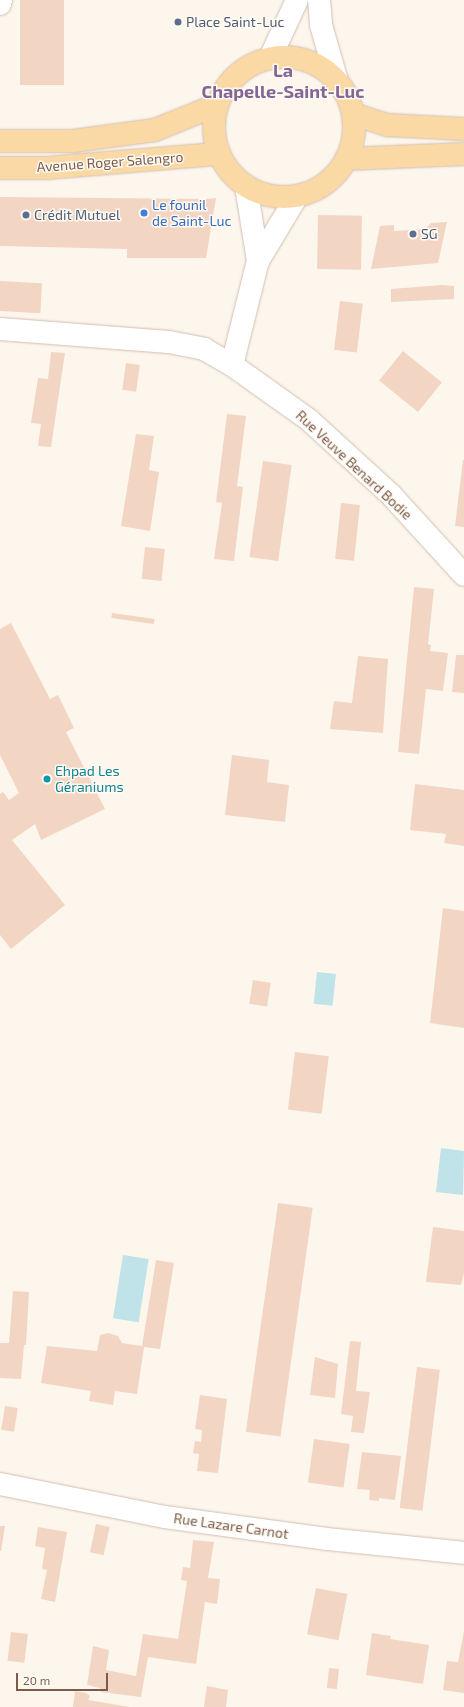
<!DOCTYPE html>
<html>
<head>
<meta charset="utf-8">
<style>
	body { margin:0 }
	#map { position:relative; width:464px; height:1707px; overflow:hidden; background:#fdf6ec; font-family:"Exo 2",sans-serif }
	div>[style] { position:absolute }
	.water>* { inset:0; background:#bfe3e8; transform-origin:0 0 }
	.building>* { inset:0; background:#f3d5c3; transform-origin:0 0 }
	.roads { filter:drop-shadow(0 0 1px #d1beb0) drop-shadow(0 0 1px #d1beb0) }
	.minor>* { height:22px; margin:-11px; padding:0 11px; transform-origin:11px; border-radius:11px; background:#fff }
	.major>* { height:22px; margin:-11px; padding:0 11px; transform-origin:11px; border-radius:11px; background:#fbd9a5 }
	.major>.ring { margin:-11px; padding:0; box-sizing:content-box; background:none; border:22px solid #fbd9a5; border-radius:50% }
	.dots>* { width:11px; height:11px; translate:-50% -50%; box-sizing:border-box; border:2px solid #fffaf3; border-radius:50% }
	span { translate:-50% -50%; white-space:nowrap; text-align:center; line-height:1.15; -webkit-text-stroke:3px #fffaf3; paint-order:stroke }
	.service-label { font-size:14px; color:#4e5e75 }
	.left { translate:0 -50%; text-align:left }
	.street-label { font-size:14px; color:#7a5c4d }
	.shop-label { font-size:14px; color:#366cbe }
	.culture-label { font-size:14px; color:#0d838f }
	.district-label { font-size:18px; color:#846695; font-weight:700 }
	.scale { position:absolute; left:16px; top:1673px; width:92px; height:18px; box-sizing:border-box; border:2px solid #7a5c4d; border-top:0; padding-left:5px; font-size:12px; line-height:14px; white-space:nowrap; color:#7a5c4d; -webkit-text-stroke:3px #fffaf3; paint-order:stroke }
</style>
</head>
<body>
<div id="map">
	<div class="water">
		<i style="left:317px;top:972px;width:19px;height:32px;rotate:6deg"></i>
		<i style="clip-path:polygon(441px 1148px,464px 1151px,463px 1195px,436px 1192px)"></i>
		<i style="left:123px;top:1255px;width:26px;height:64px;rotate:9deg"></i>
	</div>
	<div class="building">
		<i style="left:20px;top:0;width:44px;height:85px"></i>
		<i style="clip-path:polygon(0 197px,206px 199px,216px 198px,206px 258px,127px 258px,127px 249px,0 246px)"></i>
		<i style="left:318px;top:215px;width:44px;height:54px;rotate:1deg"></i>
		<i style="clip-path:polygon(447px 222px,438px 263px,371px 269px,380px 226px,394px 225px,394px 231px,425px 229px,431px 223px)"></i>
		<i style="left:0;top:281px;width:42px;height:30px;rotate:3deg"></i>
		<i style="clip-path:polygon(442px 285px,454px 286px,454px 299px,391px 302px,391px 289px)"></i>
		<i style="left:340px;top:301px;width:23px;height:49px;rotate:7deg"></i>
		<i style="left:403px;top:351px;width:50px;height:38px;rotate:39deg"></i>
		<i style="clip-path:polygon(51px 352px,65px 353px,51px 447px,38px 446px,41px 424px,31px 423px,38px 378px,48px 379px)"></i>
		<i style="left:126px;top:363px;width:14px;height:27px;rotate:8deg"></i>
		<i style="clip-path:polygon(227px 414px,246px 416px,237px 486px,243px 487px,234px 561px,214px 559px,222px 503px,216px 502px)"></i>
		<i style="clip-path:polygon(136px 434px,154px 436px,149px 470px,159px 472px,150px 531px,121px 526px)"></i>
		<i style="clip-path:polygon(463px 460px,464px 460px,464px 527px,455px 526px)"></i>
		<i style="left:263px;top:461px;width:29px;height:97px;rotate:8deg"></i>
		<i style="left:341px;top:503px;width:19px;height:56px;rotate:6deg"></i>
		<i style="left:145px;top:547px;width:20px;height:32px;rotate:6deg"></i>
		<i style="clip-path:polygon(414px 587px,434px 589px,428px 644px,431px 645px,430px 651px,448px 653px,443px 691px,426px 689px,419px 754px,398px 752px)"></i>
		<i style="left:112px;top:613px;width:43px;height:5px;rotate:8deg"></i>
		<i style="clip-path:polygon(11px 623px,50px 699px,58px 695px,74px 728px,66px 732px,105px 809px,41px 840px,35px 824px,12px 840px,65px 905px,11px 949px,0 935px,0 794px,3px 792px,9px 800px,19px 793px,0 755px,0 629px)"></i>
		<i style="clip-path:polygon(456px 655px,464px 655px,464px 693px,452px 692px)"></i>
		<i style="clip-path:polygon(358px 656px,388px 659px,383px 733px,330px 729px,334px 701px,352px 703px)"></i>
		<i style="clip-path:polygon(232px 755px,269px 760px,267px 782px,289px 785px,285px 822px,225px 815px)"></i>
		<i style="clip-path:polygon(415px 784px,464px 790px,464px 846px,444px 843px,446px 834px,410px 830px)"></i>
		<i style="clip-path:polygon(443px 908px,464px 911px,464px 1028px,430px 1023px)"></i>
		<i style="left:253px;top:980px;width:18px;height:24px;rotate:9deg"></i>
		<i style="left:295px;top:1052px;width:34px;height:58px;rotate:7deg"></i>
		<i style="left:278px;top:1203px;width:35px;height:231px;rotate:8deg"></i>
		<i style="clip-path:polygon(433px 1227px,464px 1231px,464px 1273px,461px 1285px,426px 1282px)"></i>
		<i style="clip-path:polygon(156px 1260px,174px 1263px,160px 1349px,144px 1347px,137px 1394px,115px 1391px,113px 1405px,89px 1401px,91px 1391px,41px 1383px,47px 1346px,97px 1351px,100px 1335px,108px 1333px,118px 1336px,122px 1343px,142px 1346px)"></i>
		<i style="clip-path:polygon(13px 1291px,29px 1292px,26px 1345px,24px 1345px,21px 1379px,0 1378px,0 1343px,9px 1343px)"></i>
		<i style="clip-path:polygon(350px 1341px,361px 1342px,356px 1391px,370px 1392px,364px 1433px,351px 1432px,353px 1416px,341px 1414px)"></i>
		<i style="clip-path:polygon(315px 1357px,338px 1364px,335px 1398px,310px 1395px)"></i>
		<i style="left:417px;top:1367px;width:23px;height:142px;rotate:7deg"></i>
		<i style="clip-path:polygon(200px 1395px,227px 1399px,218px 1473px,197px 1471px,199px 1454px,193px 1453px,195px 1441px,201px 1442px,202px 1430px,195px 1429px)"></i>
		<i style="left:5px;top:1406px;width:13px;height:24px;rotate:9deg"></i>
		<i style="left:314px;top:1439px;width:36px;height:44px;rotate:8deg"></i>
		<i style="clip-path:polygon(362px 1452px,401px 1456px,395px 1500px,379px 1498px,379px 1501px,369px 1500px,370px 1490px,357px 1489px)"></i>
		<i style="left:96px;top:1524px;width:14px;height:29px;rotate:12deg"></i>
		<i style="clip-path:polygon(0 1526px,5px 1526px,1px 1551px,0 1551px)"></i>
		<i style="clip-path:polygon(38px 1527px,67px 1532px,55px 1602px,41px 1599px,47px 1570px,42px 1569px,45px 1548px,35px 1546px)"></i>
		<i style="clip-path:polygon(193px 1540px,214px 1542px,208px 1578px,220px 1579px,217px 1604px,205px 1602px,196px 1664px,148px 1657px,141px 1697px,101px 1692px,100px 1688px,87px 1685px,93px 1646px,109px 1650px,106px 1670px,136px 1676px,143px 1634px,178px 1639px,187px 1581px,181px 1580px,183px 1567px,190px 1568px)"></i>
		<i style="left:316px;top:1588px;width:32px;height:47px;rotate:11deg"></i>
		<i style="clip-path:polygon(464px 1631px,464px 1693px,443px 1690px,447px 1661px,458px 1662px)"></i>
		<i style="left:11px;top:1632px;width:17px;height:29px;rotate:7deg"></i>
		<i style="clip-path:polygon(372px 1633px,391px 1636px,390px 1639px,429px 1645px,423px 1684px,366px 1675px)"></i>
		<i style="left:329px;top:1668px;width:10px;height:20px;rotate:6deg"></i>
		<i style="clip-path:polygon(207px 1686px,228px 1690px,226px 1707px,204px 1707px)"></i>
		<i style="clip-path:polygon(75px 1691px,86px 1693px,90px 1696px,88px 1700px,130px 1707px,73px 1707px)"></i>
	</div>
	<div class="roads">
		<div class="minor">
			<i style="left:319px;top:0;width:25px;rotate:85deg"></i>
			<i style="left:321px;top:25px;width:58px;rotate:74.1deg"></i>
			<i style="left:0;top:4px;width:4px;rotate:-76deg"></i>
			<i style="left:270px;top:58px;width:64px;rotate:-65deg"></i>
			<i style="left:246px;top:186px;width:76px;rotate:80.9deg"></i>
			<i style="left:0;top:329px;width:169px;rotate:4.4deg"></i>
			<i style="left:169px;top:342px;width:36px;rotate:11deg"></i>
			<i style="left:204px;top:349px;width:32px;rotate:30deg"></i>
			<i style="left:232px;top:365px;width:95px;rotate:35.5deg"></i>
			<i style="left:309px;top:420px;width:111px;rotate:42.4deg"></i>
			<i style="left:391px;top:495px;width:108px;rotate:47.6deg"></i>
			<i style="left:232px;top:365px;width:107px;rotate:-76deg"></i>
			<i style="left:258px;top:261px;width:76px;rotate:-59deg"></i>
			<i style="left:0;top:1484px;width:168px;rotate:11.3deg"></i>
			<i style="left:165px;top:1517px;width:163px;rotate:7.7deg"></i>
			<i style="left:327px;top:1539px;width:138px;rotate:5.8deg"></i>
		</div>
		<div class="major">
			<i class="ring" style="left:214px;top:57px;width:118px;height:118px"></i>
			<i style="left:353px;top:114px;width:36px;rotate:18deg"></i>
			<i style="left:387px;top:125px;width:77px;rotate:3deg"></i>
			<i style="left:0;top:141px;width:73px"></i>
			<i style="left:73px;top:141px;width:83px;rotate:-7.6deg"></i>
			<i style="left:155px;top:130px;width:67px;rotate:-22deg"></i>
			<i style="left:346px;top:159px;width:118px;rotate:-2.4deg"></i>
			<i style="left:0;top:168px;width:47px"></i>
			<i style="left:47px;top:168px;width:173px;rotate:-4.7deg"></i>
		</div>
	</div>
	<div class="dots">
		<i style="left:178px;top:22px;background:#5c6f8a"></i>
		<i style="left:144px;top:213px;background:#3f7fe0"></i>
		<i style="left:26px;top:215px;background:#5c6f8a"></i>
		<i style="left:413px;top:234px;background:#5c6f8a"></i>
		<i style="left:47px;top:779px;background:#0f9aa8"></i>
	</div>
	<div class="service-label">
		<span class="left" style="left:186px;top:22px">Place Saint-Luc</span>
		<span class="left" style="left:34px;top:215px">Crédit Mutuel</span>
		<span class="left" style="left:421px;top:234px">SG</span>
	</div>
	<div class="street-label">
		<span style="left:110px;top:162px;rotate:-4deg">Avenue Roger Salengro</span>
		<span style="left:354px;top:465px;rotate:43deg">Rue Veuve Benard Bodie</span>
		<span style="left:231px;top:1526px;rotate:8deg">Rue Lazare Carnot</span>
	</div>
	<div class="shop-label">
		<span class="left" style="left:152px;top:213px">Le founil<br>de Saint-Luc</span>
	</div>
	<div class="culture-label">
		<span class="left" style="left:55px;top:779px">Ehpad Les<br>Géraniums</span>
	</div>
	<div class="district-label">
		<span style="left:283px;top:81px">La<br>Chapelle-Saint-Luc</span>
	</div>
	<div class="scale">20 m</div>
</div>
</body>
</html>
